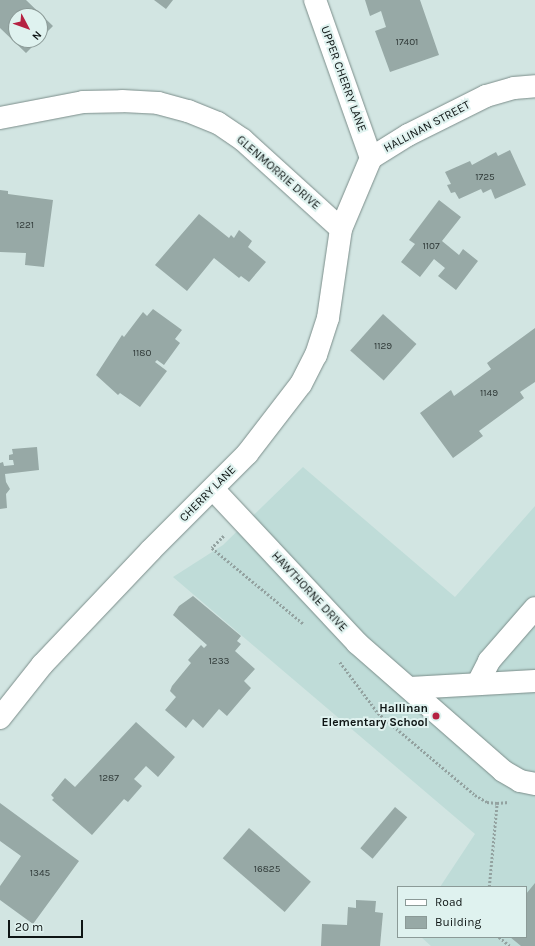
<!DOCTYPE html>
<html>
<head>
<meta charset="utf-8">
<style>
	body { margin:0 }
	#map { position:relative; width:535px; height:946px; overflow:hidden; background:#d2e5e2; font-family:Karla,sans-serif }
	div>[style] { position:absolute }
	.built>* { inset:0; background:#bfdcd8 }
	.building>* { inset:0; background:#97a9a6; transform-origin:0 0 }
	.path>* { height:2.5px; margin-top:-1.25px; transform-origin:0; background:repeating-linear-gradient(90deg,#93a2a0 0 2px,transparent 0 4px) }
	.roads { filter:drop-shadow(0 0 1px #7b8d8a) drop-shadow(0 0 1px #7b8d8a) }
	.minor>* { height:22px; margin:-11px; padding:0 11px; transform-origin:11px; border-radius:11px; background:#fff }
	.dots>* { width:11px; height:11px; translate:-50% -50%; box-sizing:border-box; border:2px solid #dff2ef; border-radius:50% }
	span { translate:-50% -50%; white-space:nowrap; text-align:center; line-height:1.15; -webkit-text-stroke:4px #dff2ef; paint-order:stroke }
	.number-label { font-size:10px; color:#303a38 }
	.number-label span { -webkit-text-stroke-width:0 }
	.street-label { font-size:12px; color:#0e1514 }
	.poi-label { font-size:12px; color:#0e1514; font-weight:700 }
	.right { translate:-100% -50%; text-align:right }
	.legend { position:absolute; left:397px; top:886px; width:130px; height:52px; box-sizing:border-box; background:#dff2ef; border:1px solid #8b9a97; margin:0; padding:5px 7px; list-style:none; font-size:12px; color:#0e1514 }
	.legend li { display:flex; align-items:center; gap:8px; height:20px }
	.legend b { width:20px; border:1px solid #8b9a97 }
	.north { position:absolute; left:8px; top:8px; width:40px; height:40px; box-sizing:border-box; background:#dff2ef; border:1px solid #8b9a97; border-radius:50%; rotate:131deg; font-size:11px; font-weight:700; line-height:16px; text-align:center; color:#0e1514 }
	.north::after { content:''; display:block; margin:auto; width:14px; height:18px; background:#b52242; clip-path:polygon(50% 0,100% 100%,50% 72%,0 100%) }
	.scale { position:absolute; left:8px; top:920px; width:75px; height:18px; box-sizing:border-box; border:2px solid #0e1514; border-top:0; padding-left:5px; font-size:12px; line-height:14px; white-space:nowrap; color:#0e1514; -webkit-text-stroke:3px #dff2ef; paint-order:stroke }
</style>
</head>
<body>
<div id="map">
	<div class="built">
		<i style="clip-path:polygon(303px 467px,455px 597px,535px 506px,535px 946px,431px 946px,421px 937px,526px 937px,526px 887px,440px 887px,475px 834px,173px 577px,223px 545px)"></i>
	</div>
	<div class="building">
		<i style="clip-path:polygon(0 0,26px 0,53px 26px,40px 39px,40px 16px,16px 16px,16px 40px,39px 40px,26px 53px,0 28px)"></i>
		<i style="clip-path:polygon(154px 0,173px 0,166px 9px)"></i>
		<i style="clip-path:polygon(365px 0,420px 0,439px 55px,390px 72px,375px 31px,386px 27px,381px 11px,370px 16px)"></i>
		<i style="clip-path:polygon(510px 150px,526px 185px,495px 199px,491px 189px,483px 193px,481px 189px,459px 199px,455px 192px,451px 193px,447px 185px,451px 184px,445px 172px,470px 161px,472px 165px,496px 152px,498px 156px)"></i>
		<i style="clip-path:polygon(0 190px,8px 191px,8px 194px,53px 200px,44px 267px,25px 265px,26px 253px,0 252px)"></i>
		<i style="clip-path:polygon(439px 200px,461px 217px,442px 241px,459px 255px,463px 249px,478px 261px,456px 290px,438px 276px,445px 268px,434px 259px,420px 277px,401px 262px,415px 244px,409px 240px)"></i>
		<i style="clip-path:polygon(199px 214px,229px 238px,231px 235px,234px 238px,239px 230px,252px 241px,248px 247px,266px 262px,249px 282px,241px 276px,239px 278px,214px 258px,187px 291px,155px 265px)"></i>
		<i style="clip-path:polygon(153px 309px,182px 330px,175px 339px,180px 343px,164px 365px,157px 360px,155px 362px,167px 371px,140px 407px,120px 393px,118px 395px,96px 375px,122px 335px,124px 337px,143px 312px,147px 316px)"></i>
		<i style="left:383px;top:314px;width:45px;height:49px;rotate:42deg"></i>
		<i style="clip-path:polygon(535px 328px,535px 382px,520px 392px,524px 398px,479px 431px,483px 436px,453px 458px,420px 413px,451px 390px,454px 396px,491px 369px,487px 363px)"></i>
		<i style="clip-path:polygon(37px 447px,39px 470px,5px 474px,6px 482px,10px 489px,6px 494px,7px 508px,0 509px,0 463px,3px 462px,4px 466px,14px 465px,13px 460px,9px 460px,9px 455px,13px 454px,12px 449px)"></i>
		<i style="clip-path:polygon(193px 596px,241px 636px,237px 641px,241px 644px,235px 651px,255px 669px,244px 681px,251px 688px,227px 716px,219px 709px,203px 728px,193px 719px,186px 728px,165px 710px,176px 697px,170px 691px,172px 686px,191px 663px,188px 660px,201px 645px,204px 648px,207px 645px,173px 615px,179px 606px)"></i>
		<i style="clip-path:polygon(136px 722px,175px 757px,158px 777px,146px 766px,134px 779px,142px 786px,128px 802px,124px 799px,92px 835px,52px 800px,54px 798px,51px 795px,65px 778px,75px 787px)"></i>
		<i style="clip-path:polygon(0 803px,79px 861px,33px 924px,0 900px,0 886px,21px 856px,0 841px)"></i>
		<i style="left:395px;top:807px;width:16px;height:54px;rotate:40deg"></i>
		<i style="left:249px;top:828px;width:82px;height:40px;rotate:41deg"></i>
		<i style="clip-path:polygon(535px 883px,535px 946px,521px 946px,510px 937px,526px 937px,526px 894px)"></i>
		<i style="clip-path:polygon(356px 900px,376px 901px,375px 912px,383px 913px,380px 946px,321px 946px,322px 924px,347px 925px,348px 907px,356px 908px)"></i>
	</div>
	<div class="path">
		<i style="left:224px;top:536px;width:17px;rotate:135deg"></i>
		<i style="left:212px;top:548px;width:119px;rotate:39.6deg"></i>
		<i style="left:340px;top:662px;width:64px;rotate:53.3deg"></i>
		<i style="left:378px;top:713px;width:127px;rotate:40.2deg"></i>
		<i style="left:475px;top:795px;width:14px;rotate:30deg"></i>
		<i style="left:487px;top:802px;width:10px;rotate:6deg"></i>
		<i style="left:489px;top:887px;width:84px;rotate:-84.6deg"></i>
		<i style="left:497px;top:803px;width:12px;rotate:-5deg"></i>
		<i style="left:499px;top:937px;width:14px;rotate:39deg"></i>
	</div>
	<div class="roads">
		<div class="minor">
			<i style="left:315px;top:0;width:168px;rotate:70.5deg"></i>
			<i style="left:0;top:118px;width:85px;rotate:-10.9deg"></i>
			<i style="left:83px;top:102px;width:39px;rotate:-1deg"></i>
			<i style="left:122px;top:101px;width:36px;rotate:3deg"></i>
			<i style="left:158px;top:103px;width:31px;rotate:15deg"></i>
			<i style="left:188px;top:111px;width:32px;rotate:22deg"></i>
			<i style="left:218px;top:123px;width:30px;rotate:34deg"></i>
			<i style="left:243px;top:140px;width:132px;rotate:42.2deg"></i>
			<i style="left:213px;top:489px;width:211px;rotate:46.9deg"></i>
			<i style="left:357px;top:643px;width:194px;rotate:41.2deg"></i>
			<i style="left:503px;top:771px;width:20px;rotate:30deg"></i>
			<i style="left:520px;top:781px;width:15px;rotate:11deg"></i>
			<i style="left:478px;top:683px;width:25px;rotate:-63deg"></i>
			<i style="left:489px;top:661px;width:70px;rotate:-49deg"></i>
			<i style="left:410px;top:688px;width:125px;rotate:-3.2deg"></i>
			<i style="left:0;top:718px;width:68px;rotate:-51.6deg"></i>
			<i style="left:42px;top:665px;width:158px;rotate:-46.5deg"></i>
			<i style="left:151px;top:550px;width:136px;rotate:-45deg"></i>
			<i style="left:247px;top:454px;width:88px;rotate:-52.4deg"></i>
			<i style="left:301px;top:384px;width:33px;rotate:-63deg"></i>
			<i style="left:316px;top:355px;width:39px;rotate:-72deg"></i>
			<i style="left:328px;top:318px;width:90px;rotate:-81.7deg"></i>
			<i style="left:341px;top:229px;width:77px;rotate:-67.1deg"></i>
			<i style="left:371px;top:158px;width:44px;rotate:-31.9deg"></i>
			<i style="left:408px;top:135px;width:87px;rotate:-26.6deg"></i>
			<i style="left:486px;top:96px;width:29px;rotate:-16deg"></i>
			<i style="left:514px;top:88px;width:21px;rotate:-5deg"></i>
		</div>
	</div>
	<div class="dots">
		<i style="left:436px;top:716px;background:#b52242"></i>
	</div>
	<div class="number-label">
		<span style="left:407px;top:43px">17401</span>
		<span style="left:485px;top:178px">1725</span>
		<span style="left:25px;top:226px">1221</span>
		<span style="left:431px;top:247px">1107</span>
		<span style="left:383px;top:347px">1129</span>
		<span style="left:142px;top:354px">1180</span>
		<span style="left:489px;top:394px">1149</span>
		<span style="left:219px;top:662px">1233</span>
		<span style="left:109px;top:779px">1287</span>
		<span style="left:267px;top:870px">16825</span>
		<span style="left:40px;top:874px">1345</span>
	</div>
	<div class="street-label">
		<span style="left:343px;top:79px;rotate:70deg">UPPER CHERRY LANE</span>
		<span style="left:427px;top:127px;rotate:-28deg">HALLINAN STREET</span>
		<span style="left:278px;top:173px;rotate:41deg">GLENMORRIE DRIVE</span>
		<span style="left:208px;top:494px;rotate:-45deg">CHERRY LANE</span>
		<span style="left:309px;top:592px;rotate:47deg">HAWTHORNE DRIVE</span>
	</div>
	<div class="poi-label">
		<span class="right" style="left:428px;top:716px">Hallinan<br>Elementary School</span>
	</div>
	<ul class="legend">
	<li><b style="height:5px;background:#fff"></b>Road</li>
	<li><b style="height:11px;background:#97a9a6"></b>Building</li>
	</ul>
	<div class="north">N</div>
	<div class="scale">20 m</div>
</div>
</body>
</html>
